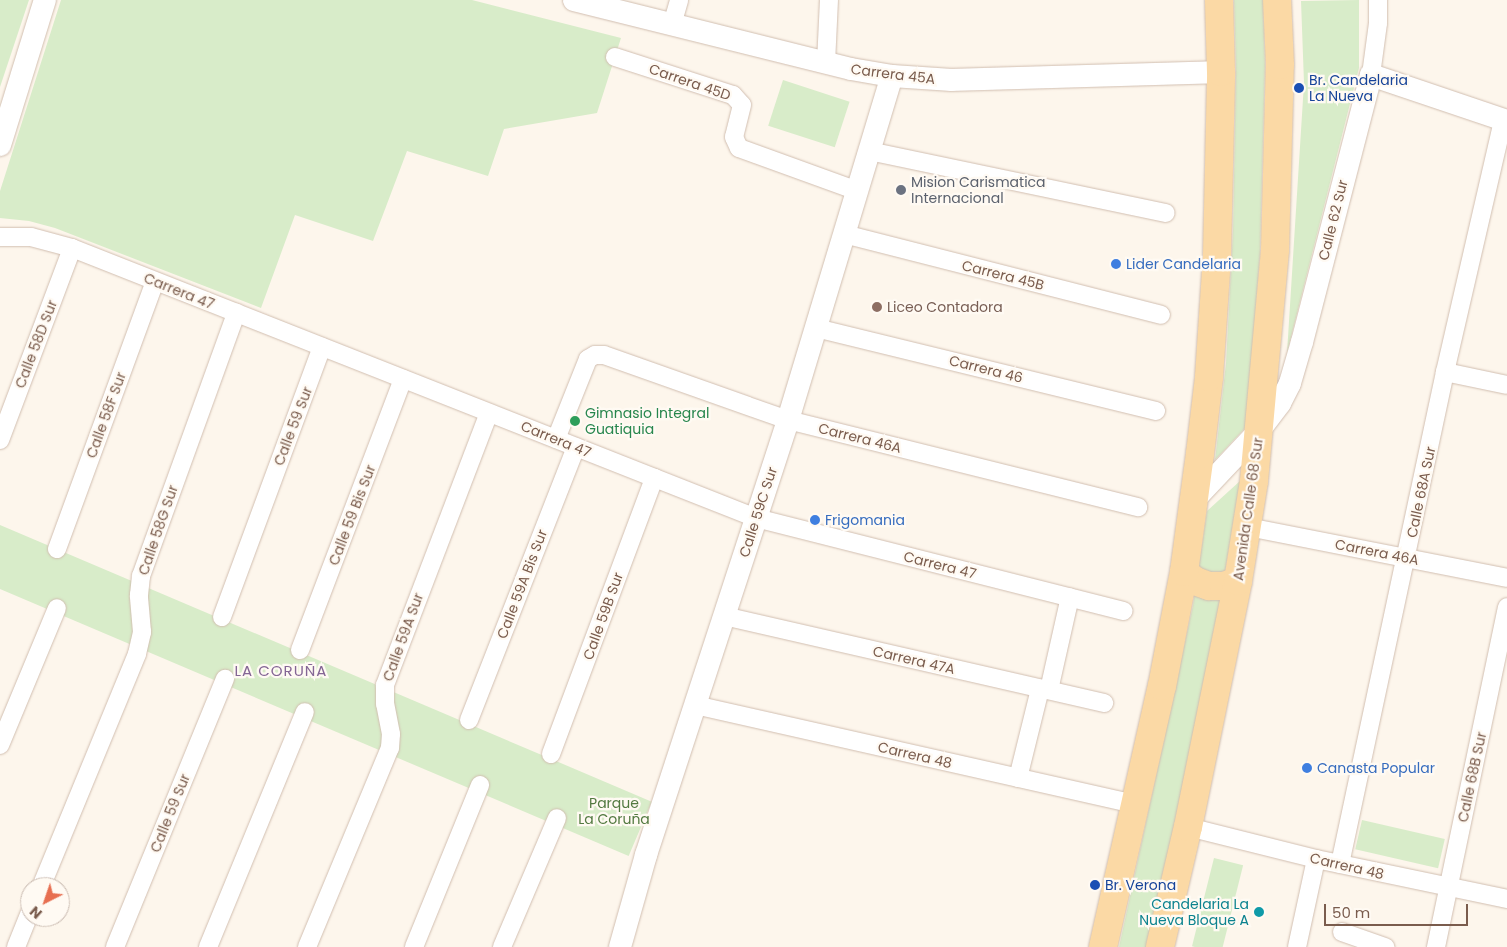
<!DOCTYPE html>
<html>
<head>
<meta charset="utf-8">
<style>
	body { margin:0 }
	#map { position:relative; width:1507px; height:947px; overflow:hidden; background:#fdf6ec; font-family:Poppins,sans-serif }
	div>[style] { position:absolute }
	.green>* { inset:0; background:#d8ecc9; transform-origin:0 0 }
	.roads { filter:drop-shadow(0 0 1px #d1beb0) drop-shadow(0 0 1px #d1beb0) }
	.minor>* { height:18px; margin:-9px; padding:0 9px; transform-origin:9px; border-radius:9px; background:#fff }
	.tertiary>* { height:22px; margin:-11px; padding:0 11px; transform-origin:11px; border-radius:11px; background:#fff }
	.primary>* { height:28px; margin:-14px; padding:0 14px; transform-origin:14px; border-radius:14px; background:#fbd9a5 }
	.dots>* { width:14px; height:14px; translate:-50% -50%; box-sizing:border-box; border:2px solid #fffaf3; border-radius:50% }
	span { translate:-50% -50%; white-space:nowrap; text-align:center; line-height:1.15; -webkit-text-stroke:4.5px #fffaf3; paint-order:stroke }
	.street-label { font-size:14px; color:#7a5c4d }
	.transit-label { font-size:14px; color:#164399 }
	.left { translate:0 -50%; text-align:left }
	.worship-label { font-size:14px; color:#5b616d }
	.shop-label { font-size:14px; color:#366cbe }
	.education-label { font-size:14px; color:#785e54 }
	.leisure-label { font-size:14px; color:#27864d }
	.park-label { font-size:14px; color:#537a41 }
	.culture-label { font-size:14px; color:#0d838f }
	.right { translate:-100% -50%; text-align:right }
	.neighbourhood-label { font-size:15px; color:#846695; letter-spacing:1px }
	.north { position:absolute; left:20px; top:877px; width:50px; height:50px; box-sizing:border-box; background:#fffaf3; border:1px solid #cabbb1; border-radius:50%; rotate:221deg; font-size:14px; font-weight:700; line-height:20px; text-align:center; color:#7a5c4d }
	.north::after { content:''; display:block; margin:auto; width:18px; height:22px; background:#e76f51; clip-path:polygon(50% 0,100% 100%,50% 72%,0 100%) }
	.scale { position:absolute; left:1324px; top:904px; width:144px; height:22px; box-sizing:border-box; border:2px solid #7a5c4d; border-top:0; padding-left:6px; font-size:15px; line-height:18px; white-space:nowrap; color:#7a5c4d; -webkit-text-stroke:4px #fffaf3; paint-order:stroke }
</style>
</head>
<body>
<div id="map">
	<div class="green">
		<i style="clip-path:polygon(0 0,29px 0,0 87px)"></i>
		<i style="clip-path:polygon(61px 0,472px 0,621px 38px,597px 113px,504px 129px,488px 176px,407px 151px,373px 241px,295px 215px,261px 308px,55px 228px,29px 221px,0 218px,0 191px)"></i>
		<i style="clip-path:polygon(1234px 0,1263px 0,1265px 65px,1260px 254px,1247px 426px,1215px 460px,1226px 363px,1233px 231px,1236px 67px)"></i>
		<i style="clip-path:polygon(1359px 0,1359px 68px,1287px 353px,1304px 83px,1301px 1px)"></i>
		<i style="left:783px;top:80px;width:70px;height:48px;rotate:18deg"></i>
		<i style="clip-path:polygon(1240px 481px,1210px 664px,1147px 947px,1119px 947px,1193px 605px,1207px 511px)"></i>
		<i style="left:0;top:525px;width:708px;height:59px;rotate:23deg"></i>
		<i style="left:1362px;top:820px;width:85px;height:30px;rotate:13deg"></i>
		<i style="left:1214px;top:858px;width:30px;height:91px;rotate:14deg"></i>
	</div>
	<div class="roads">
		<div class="minor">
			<i style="left:672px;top:25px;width:26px;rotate:-74deg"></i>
			<i style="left:615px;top:57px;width:124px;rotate:17.9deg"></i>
			<i style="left:733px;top:95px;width:13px;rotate:48deg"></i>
			<i style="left:742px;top:105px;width:33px;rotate:104deg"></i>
			<i style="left:734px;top:137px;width:12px;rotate:66deg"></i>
			<i style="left:739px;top:148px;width:127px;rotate:19.9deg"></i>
			<i style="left:826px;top:63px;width:63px;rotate:-87.3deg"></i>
			<i style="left:1371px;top:75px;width:52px;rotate:-82.3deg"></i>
			<i style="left:1378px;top:23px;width:23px;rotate:-90deg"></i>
			<i style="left:869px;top:151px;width:303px;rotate:11.8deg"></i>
			<i style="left:844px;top:234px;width:327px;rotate:14.3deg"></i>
			<i style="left:0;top:237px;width:31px"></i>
			<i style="left:31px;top:237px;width:42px;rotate:15deg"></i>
			<i style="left:72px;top:248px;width:735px;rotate:21.54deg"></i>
			<i style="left:756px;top:518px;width:379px;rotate:14.2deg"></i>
			<i style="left:816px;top:328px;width:350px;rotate:13.7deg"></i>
			<i style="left:1445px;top:372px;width:63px;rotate:11.8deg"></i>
			<i style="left:556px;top:439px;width:86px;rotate:-68.2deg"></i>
			<i style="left:588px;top:359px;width:8px;rotate:-30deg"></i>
			<i style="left:595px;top:355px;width:9px"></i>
			<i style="left:604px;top:355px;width:195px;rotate:19.5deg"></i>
			<i style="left:788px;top:420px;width:361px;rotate:14deg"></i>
			<i style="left:0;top:440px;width:205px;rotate:-69.4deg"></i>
			<i style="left:1248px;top:527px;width:264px;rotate:11.1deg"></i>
			<i style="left:57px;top:549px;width:285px;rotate:-69.9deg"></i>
			<i style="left:724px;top:616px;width:390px;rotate:12.9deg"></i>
			<i style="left:222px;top:617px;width:288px;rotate:-69.7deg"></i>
			<i style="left:300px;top:650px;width:290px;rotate:-69.2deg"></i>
			<i style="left:1049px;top:690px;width:95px;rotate:-77.3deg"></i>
			<i style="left:695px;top:705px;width:451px;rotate:12.7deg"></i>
			<i style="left:469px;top:720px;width:293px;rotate:-68.6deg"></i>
			<i style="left:0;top:745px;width:148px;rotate:-67.4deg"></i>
			<i style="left:551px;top:754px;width:295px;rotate:-69.5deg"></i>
			<i style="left:1018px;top:778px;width:92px;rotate:-76.1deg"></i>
			<i style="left:1188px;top:827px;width:132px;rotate:14deg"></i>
			<i style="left:1316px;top:859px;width:195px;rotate:11.8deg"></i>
			<i style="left:1340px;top:864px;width:503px;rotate:-77.95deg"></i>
			<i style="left:1445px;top:372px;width:259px;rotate:-77deg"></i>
			<i style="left:41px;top:887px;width:252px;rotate:-67.6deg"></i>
			<i style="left:137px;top:654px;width:23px;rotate:-77deg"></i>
			<i style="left:142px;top:632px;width:37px;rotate:-95deg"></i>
			<i style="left:139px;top:595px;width:19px;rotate:-84deg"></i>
			<i style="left:141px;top:576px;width:280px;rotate:-70.1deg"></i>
			<i style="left:1342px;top:932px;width:46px;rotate:19.2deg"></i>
			<i style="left:16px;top:947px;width:37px;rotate:-68deg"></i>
			<i style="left:115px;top:947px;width:290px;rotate:-67.7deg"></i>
			<i style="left:208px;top:947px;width:254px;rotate:-67.6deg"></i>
			<i style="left:307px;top:947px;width:216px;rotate:-67.4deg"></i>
			<i style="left:390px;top:748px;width:14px;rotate:-86deg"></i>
			<i style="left:391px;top:734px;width:31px;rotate:-101deg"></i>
			<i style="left:385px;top:704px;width:19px;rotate:-90deg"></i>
			<i style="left:385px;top:685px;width:291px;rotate:-69.1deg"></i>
			<i style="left:414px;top:947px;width:175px;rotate:-67.8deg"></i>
			<i style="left:502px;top:947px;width:140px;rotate:-66.9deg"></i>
			<i style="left:1297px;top:947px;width:90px;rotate:-77.8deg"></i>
			<i style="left:1436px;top:947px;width:347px;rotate:-78.2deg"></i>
		</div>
		<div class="tertiary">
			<i style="left:574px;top:0;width:285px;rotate:14deg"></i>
			<i style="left:851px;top:69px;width:42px;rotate:9.7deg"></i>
			<i style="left:892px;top:76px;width:60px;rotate:3.8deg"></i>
			<i style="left:952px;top:80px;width:269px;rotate:-1.7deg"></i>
			<i style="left:0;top:145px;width:152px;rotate:-72.8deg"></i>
			<i style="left:1193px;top:501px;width:96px;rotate:-46.7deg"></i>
			<i style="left:1259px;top:431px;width:35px;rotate:-53deg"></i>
			<i style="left:1280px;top:403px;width:22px;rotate:-63deg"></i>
			<i style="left:1290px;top:383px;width:43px;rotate:-73.7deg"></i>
			<i style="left:1302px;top:342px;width:276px;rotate:-75.5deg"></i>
			<i style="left:1371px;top:75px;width:144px;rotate:18.7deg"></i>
			<i style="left:620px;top:947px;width:96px;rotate:-74.2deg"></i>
			<i style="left:646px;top:855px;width:458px;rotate:-71.9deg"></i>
			<i style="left:788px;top:420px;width:359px;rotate:-73.2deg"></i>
		</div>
		<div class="primary">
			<i style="left:1184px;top:572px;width:14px;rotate:39deg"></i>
			<i style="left:1195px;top:581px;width:15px;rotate:20deg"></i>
			<i style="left:1209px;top:586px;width:15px"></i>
			<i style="left:1224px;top:586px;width:15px;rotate:-20deg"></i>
			<i style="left:1103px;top:947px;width:268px;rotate:-77.3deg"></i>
			<i style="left:1162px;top:686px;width:116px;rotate:-79.1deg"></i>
			<i style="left:1184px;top:572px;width:119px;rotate:-82.3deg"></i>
			<i style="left:1200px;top:454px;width:78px;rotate:-83.3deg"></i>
			<i style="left:1209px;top:377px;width:122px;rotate:-86.2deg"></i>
			<i style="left:1217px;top:255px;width:183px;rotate:-88.7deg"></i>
			<i style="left:1221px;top:72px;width:72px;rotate:-91.6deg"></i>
			<i style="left:1160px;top:947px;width:123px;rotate:-76.9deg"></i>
			<i style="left:1188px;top:827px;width:251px;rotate:-78.5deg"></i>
			<i style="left:1238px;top:581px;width:101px;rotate:-80.9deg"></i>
			<i style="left:1254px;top:481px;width:232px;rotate:-84.8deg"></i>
			<i style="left:1275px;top:250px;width:185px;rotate:-88.5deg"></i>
			<i style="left:1280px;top:65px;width:65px;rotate:-92.6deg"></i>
		</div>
	</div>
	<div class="dots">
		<i style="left:1299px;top:88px;background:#1a4fb4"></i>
		<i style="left:901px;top:190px;background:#6b7280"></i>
		<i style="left:1116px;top:264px;background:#3f7fe0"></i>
		<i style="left:877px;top:307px;background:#8d6e63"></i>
		<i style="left:575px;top:421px;background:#2e9e5b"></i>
		<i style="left:815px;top:520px;background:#3f7fe0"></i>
		<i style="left:1307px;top:768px;background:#3f7fe0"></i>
		<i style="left:1095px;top:885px;background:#1a4fb4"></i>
		<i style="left:1259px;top:912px;background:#0f9aa8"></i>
	</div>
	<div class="street-label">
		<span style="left:893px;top:74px;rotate:7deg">Carrera 45A</span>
		<span style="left:690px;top:82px;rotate:19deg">Carrera 45D</span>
		<span style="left:1333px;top:220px;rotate:-76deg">Calle 62 Sur</span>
		<span style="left:1003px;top:275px;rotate:14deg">Carrera 45B</span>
		<span style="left:179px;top:291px;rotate:22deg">Carrera 47</span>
		<span style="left:36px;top:344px;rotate:-69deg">Calle 58D Sur</span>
		<span style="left:986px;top:369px;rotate:14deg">Carrera 46</span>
		<span style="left:106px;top:415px;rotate:-70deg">Calle 58F Sur</span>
		<span style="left:293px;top:426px;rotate:-69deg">Calle 59 Sur</span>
		<span style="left:860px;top:438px;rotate:14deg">Carrera 46A</span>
		<span style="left:556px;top:439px;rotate:22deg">Carrera 47</span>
		<span style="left:1421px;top:492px;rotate:-78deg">Calle 68A Sur</span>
		<span style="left:1248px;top:509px;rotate:-82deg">Avenida Calle 68 Sur</span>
		<span style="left:758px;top:512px;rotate:-72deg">Calle 59C Sur</span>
		<span style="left:352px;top:515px;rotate:-69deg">Calle 59 Bis Sur</span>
		<span style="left:158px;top:530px;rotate:-71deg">Calle 58G Sur</span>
		<span style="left:1377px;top:552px;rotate:11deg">Carrera 46A</span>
		<span style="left:940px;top:565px;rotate:14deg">Carrera 47</span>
		<span style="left:522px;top:584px;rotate:-69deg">Calle 59A Bis Sur</span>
		<span style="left:603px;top:616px;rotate:-70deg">Calle 59B Sur</span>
		<span style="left:403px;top:637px;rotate:-70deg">Calle 59A Sur</span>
		<span style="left:914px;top:660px;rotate:13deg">Carrera 47A</span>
		<span style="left:915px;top:755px;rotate:13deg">Carrera 48</span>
		<span style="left:1472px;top:777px;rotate:-78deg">Calle 68B Sur</span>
		<span style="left:170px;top:813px;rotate:-68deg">Calle 59 Sur</span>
		<span style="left:1347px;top:866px;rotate:13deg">Carrera 48</span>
	</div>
	<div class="transit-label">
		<span class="left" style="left:1309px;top:88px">Br. Candelaria<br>La Nueva</span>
		<span class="left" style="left:1105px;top:885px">Br. Verona</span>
	</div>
	<div class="worship-label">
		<span class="left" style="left:911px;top:190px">Mision Carismatica<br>Internacional</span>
	</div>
	<div class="shop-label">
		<span class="left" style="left:1126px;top:264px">Lider Candelaria</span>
		<span class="left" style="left:825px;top:520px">Frigomania</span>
		<span class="left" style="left:1317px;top:768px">Canasta Popular</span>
	</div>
	<div class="education-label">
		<span class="left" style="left:887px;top:307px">Liceo Contadora</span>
	</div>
	<div class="leisure-label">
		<span class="left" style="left:585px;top:421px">Gimnasio Integral<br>Guatiquia</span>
	</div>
	<div class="park-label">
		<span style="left:614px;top:811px">Parque<br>La Coruña</span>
	</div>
	<div class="culture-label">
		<span class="right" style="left:1249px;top:912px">Candelaria La<br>Nueva Bloque A</span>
	</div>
	<div class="neighbourhood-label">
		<span style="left:281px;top:671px">LA CORUÑA</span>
	</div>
	<div class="north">N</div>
	<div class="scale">50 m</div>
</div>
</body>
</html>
